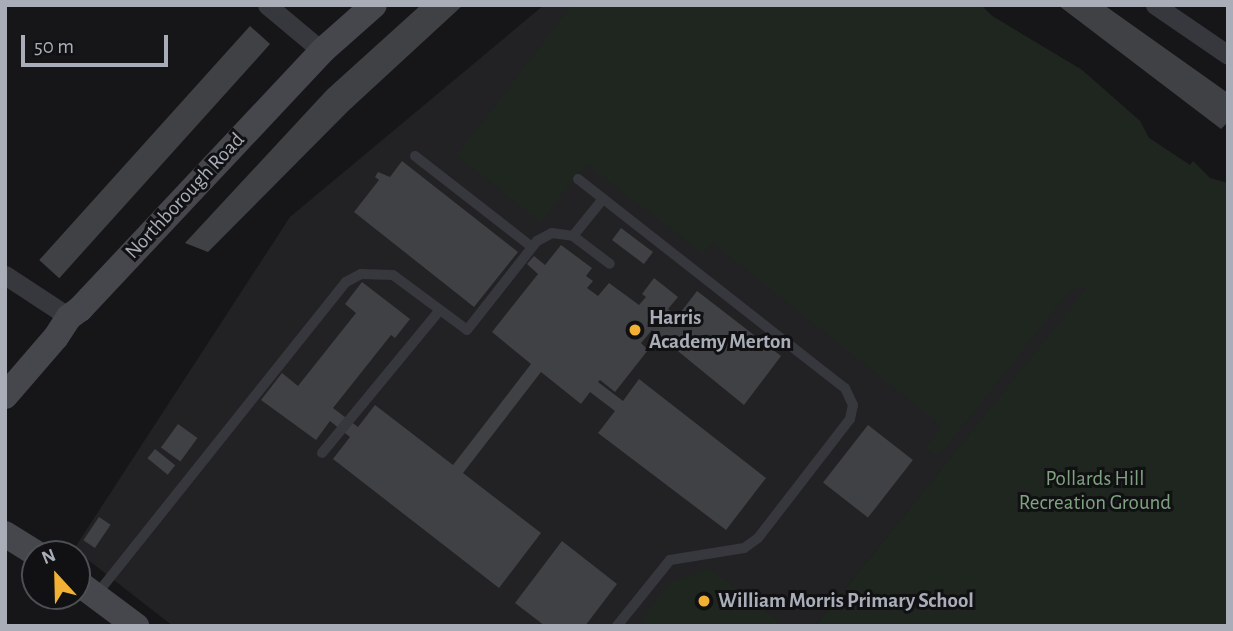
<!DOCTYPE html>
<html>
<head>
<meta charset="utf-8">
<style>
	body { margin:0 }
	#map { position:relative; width:1233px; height:631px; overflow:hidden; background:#161618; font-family:"Alegreya Sans",sans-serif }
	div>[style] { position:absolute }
	.built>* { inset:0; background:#222225 }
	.green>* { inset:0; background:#1e261f }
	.building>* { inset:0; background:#404145; transform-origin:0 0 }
	.lane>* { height:10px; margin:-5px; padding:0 5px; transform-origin:5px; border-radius:5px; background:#37383d }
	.street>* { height:19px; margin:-9.5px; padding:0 9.5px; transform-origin:9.5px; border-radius:9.5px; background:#37383d }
	.secondary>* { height:26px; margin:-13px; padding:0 13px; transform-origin:13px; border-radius:13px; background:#45474d }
	.dots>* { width:19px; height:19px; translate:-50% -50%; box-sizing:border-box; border:4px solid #111113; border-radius:50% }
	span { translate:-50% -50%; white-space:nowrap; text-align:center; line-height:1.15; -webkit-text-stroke:6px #111113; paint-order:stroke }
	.street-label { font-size:21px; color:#a8adb8 }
	.poi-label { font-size:21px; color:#a8adb8; font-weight:700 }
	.left { translate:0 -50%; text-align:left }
	.park-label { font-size:21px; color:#7fa381 }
	.frame { position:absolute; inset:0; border:7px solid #a8adb8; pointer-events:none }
	.north { position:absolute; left:21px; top:540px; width:70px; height:70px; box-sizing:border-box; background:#111113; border:2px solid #4d4f55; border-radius:50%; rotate:338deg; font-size:19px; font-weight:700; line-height:28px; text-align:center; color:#a8adb8 }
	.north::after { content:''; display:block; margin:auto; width:24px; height:32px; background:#f2b134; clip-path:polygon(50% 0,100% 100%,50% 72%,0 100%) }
	.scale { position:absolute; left:21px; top:35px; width:147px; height:32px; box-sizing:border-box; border:4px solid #a8adb8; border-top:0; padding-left:9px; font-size:21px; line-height:24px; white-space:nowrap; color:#a8adb8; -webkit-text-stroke:5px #111113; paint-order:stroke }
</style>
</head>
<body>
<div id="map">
	<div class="built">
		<i style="clip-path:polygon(544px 5px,981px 5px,992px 16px,1082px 70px,1140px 121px,1149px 138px,1188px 164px,815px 626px,173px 626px,74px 549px,290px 217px)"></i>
	</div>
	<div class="green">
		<i style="clip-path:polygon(572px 5px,981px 5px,992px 16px,1082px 70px,1140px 121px,1149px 138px,1190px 165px,1193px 161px,1210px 178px,1228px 183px,1228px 626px,815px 626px,1087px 288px,1071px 289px,938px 457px,926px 448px,942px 426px,713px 243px,703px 254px,587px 164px,540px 222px,457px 155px)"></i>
		<i style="clip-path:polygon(709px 568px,784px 626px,649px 626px,641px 620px,670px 583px)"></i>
	</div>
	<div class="building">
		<i style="clip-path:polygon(421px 5px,463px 5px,348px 111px,208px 252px,185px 243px,327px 90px)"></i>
		<i style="clip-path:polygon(1058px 5px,1104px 5px,1228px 93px,1228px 122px,1221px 129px)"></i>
		<i style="left:250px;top:26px;width:27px;height:315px;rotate:42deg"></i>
		<i style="clip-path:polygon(402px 161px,518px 252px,474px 307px,354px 212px,379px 180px,375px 177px,378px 172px,390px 177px)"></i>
		<i style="left:621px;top:228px;width:40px;height:15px;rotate:37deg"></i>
		<i style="clip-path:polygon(561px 245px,592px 268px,586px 276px,593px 281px,587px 288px,598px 296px,609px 283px,639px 305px,646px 297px,642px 294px,654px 278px,678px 297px,668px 309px,677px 317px,697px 291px,781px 356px,744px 405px,652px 330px,641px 343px,648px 350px,615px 392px,600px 380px,598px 382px,623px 401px,639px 379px,766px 478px,726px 530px,598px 433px,615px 411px,590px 392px,581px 404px,541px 372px,463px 473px,541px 533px,499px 588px,333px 459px,350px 437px,330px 421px,316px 440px,261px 400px,282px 373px,298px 386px,356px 313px,345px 304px,362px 282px,410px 319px,395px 338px,391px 335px,333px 408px,358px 427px,375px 405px,453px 465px,531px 364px,492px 332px,538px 274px,527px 264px,534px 256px,545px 265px)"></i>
		<i style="left:178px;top:424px;width:24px;height:29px;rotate:36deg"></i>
		<i style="left:868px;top:425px;width:57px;height:73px;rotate:38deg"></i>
		<i style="left:155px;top:449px;width:26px;height:12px;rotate:39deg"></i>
		<i style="left:99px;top:517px;width:14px;height:28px;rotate:34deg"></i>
		<i style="clip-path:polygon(562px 541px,617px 584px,585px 626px,545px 626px,515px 603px)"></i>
	</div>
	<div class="lane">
		<i style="left:415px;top:156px;width:148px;rotate:37.9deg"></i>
		<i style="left:578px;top:179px;width:339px;rotate:38.1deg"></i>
		<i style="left:845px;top:388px;width:19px;rotate:65deg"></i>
		<i style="left:853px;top:405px;width:14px;rotate:102deg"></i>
		<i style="left:850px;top:419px;width:150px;rotate:127.7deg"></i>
		<i style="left:758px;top:538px;width:17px;rotate:144deg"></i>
		<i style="left:744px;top:548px;width:75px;rotate:170.8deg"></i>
		<i style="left:670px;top:560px;width:85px;rotate:128.8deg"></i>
		<i style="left:573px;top:236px;width:46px;rotate:37.1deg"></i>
		<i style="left:322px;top:453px;width:185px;rotate:-50.5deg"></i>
		<i style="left:96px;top:595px;width:401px;rotate:-51.4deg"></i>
		<i style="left:346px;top:282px;width:17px;rotate:-28deg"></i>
		<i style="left:361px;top:274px;width:32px;rotate:2deg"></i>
		<i style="left:393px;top:275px;width:92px;rotate:36.6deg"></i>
		<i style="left:467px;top:330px;width:113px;rotate:-51.8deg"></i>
		<i style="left:537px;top:241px;width:17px;rotate:-28deg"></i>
		<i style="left:552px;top:233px;width:21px;rotate:8deg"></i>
		<i style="left:573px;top:236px;width:48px;rotate:-51deg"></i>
	</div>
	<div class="street">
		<i style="left:267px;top:5px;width:72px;rotate:39.9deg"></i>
		<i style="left:1155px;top:5px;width:88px;rotate:34.4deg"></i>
		<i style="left:5px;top:275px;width:77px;rotate:33.3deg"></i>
	</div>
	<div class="secondary">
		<i style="left:5px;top:396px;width:78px;rotate:-49.2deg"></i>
		<i style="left:56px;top:337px;width:24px;rotate:-57deg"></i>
		<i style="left:69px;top:317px;width:14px;rotate:-36deg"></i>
		<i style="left:80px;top:309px;width:354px;rotate:-46.8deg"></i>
		<i style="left:322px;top:51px;width:69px;rotate:-41.5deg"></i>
		<i style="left:5px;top:534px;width:38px;rotate:32deg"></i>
		<i style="left:77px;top:582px;width:74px;rotate:36.7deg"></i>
	</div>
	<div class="dots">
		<i style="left:635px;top:330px;background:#f2b134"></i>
		<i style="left:704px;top:601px;background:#f2b134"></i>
	</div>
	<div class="street-label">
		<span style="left:185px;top:196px;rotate:-47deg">Northborough Road</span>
	</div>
	<div class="poi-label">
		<span class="left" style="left:649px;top:330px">Harris<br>Academy Merton</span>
		<span class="left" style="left:718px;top:601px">William Morris Primary School</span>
	</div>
	<div class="park-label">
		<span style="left:1095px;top:491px">Pollards Hill<br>Recreation Ground</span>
	</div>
	<div class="frame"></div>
	<div class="north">N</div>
	<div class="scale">50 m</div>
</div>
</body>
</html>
